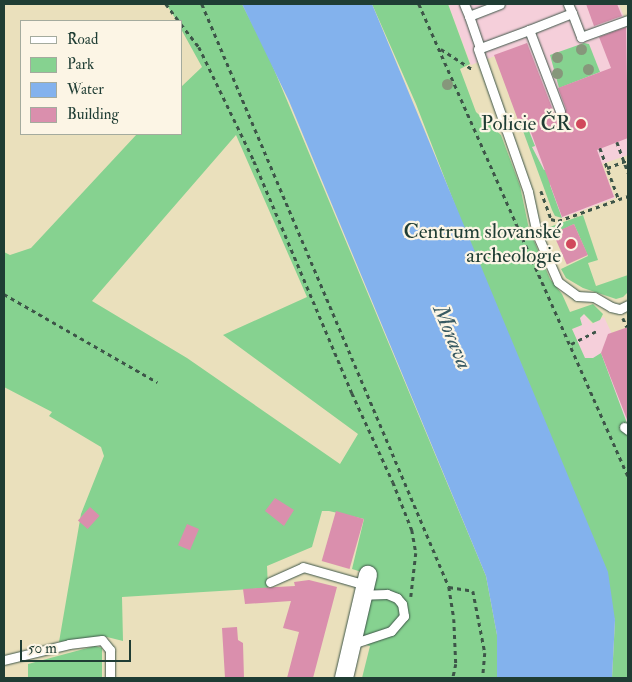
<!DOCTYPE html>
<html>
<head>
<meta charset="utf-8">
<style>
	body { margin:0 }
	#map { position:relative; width:632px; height:682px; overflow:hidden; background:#eae0bc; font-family:"IM FELL Double Pica",serif }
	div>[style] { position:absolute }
	.built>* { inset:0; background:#f5cfda }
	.green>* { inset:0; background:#86d290 }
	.water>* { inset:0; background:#83b2ed }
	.building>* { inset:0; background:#da8fad; transform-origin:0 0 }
	.path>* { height:2.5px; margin-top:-1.25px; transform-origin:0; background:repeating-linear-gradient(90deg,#3d5548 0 4px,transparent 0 8px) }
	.roads { filter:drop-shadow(0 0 1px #3d5548) drop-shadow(0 0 1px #3d5548) }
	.service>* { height:9px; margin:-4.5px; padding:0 4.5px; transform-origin:4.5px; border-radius:4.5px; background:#fff }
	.minor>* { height:18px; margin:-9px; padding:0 9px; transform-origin:9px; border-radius:9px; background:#fff }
	.trees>* { width:11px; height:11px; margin:-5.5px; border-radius:50%; background:#86977b }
	.dots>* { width:14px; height:14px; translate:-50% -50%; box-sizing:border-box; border:2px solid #fcf5e5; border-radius:50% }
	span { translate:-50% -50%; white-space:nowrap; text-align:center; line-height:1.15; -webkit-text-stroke:4.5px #fcf5e5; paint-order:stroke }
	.poi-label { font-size:21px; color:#1f3d34 }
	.right { translate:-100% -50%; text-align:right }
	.water-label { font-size:22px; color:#385a62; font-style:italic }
	.frame { position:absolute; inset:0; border:5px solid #1f3d34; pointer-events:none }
	.legend { position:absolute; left:20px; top:20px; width:162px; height:115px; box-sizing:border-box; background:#fcf5e5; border:1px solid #a4ab9e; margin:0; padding:6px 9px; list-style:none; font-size:15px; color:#1f3d34 }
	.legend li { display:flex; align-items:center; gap:10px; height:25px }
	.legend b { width:25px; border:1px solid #a4ab9e }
	.scale { position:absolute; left:20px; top:640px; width:111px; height:22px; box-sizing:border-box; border:2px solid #1f3d34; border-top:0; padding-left:6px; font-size:15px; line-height:18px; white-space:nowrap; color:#1f3d34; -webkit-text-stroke:4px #fcf5e5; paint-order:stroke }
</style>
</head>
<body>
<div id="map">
	<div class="built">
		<i style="clip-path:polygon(448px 4px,619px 4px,628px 27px,628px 155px,602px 164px,615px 198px,562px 218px,555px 216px,495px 56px,471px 65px)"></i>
		<i style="clip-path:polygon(584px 314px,592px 324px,604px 317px,612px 334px,628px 329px,628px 435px,622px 419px,611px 423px,572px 329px,582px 325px,579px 318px)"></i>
	</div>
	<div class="green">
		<i style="clip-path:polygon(evenodd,166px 4px,242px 4px,268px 55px,486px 576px,497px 635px,497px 678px,362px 678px,370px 646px,360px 643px,375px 576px,352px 569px,364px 519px,329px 511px,322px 511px,312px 547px,267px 566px,268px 588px,122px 597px,123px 641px,103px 636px,59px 642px,81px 514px,104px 456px,101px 447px,49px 416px,52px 412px,4px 387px,4px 252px,10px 255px,31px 248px,137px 134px,181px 134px,181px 87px,202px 67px,181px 29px,181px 21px,177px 21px,166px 4px,236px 135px,307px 297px,223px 335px,358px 434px,340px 464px,187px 358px,92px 301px,236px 135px)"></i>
		<i style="clip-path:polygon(372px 4px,448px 4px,470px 64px,460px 69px,476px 112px,501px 135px,520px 186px,529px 229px,550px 279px,562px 294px,570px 312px,593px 304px,603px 314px,600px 320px,593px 323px,584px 314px,580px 318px,582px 325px,572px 329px,585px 358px,593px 358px,601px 353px,628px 426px,628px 678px,612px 678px,615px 620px,416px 104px)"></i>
		<i style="clip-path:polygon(584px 43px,589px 44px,600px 72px,559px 88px,550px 55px)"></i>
		<i style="clip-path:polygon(531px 115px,536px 129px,529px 131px,535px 146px,532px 147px,544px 170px,550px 168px,550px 185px,562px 218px,555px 216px,552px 210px,519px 120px)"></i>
		<i style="clip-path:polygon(583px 215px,598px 260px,588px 263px,596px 286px,628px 275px,628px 292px,623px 297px,616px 299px,583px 288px,566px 278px,561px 269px,588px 256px,574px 224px,550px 236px,547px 228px)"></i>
		<i style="clip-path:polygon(95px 646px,102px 648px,102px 678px,28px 678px,28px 664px)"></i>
	</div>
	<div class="water">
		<i style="clip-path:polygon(242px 4px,372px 4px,608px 572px,615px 620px,612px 678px,497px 678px,497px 635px,486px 576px,289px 101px)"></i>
	</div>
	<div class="building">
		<i style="clip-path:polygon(586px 4px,617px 4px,622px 16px,594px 26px)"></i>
		<i style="clip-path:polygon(626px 27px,628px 138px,597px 150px,614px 197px,562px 217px,526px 119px,518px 120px,494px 55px,527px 43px,554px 113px,562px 117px,566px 109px,558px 88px,611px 68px,599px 37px)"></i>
		<i style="left:574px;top:224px;width:34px;height:23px;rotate:66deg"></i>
		<i style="clip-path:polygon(628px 327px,628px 422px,601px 353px,608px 334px)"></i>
		<i style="clip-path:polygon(275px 498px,294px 510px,284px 526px,265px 511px)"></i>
		<i style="left:90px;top:507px;width:13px;height:18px;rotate:42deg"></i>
		<i style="left:336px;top:511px;width:29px;height:52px;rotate:16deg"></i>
		<i style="left:187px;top:524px;width:13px;height:23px;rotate:23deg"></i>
		<i style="clip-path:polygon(309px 580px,337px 587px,313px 678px,287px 678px,299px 632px,283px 628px,291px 601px,245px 604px,243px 589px,295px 586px,294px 582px)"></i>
		<i style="clip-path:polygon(237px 627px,238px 640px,243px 643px,244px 678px,225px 678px,222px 628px)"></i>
	</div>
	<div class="path">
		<i style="left:166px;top:4px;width:21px;rotate:53deg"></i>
		<i style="left:202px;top:4px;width:633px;rotate:67.04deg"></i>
		<i style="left:449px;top:587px;width:24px;rotate:9deg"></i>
		<i style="left:473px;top:591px;width:63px;rotate:79deg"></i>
		<i style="left:485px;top:653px;width:25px;rotate:95deg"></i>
		<i style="left:419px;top:4px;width:516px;rotate:66.12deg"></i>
		<i style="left:181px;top:24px;width:29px;rotate:52deg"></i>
		<i style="left:199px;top:47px;width:127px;rotate:64.2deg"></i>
		<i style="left:254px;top:161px;width:252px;rotate:67.1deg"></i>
		<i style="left:352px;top:393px;width:98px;rotate:65.3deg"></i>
		<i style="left:393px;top:482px;width:52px;rotate:68.4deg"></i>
		<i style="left:412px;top:530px;width:23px;rotate:80deg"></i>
		<i style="left:416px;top:553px;width:44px;rotate:96.5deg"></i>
		<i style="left:441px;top:49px;width:37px;rotate:33deg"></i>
		<i style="left:617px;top:142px;width:33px;rotate:70deg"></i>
		<i style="left:600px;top:148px;width:55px;rotate:69.9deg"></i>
		<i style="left:607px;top:168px;width:22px;rotate:-21deg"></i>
		<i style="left:541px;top:191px;width:30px;rotate:70deg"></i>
		<i style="left:551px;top:219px;width:7px;rotate:16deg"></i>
		<i style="left:558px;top:221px;width:74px;rotate:-19.7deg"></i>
		<i style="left:4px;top:294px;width:177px;rotate:29.9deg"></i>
		<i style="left:623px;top:318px;width:10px;rotate:66deg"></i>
		<i style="left:571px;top:344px;width:28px;rotate:-27deg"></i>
		<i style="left:449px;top:587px;width:32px;rotate:81deg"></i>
		<i style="left:454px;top:619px;width:45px;rotate:87.5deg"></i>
		<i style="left:456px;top:664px;width:14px;rotate:102deg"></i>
	</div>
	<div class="roads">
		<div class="service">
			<i style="left:464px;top:4px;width:13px;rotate:67deg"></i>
			<i style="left:469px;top:16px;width:33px;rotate:-21deg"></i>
			<i style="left:572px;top:13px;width:26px;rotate:69deg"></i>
			<i style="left:581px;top:37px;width:50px;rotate:-19.9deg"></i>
			<i style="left:469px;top:16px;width:34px;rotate:71deg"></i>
			<i style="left:529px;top:30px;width:46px;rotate:-21.6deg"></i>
			<i style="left:572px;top:13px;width:10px;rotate:-114deg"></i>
			<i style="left:560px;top:111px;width:87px;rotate:-110.9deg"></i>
			<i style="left:529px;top:30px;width:54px;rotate:159.6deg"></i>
			<i style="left:478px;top:49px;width:151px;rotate:70.7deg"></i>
			<i style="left:528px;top:192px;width:43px;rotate:77.9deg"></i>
			<i style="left:537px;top:234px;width:52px;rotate:66.4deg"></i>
			<i style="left:558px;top:282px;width:24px;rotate:36deg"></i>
			<i style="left:577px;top:296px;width:17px;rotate:3deg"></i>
			<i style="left:594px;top:297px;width:20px;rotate:30deg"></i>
			<i style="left:611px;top:307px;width:9px;rotate:13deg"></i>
			<i style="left:620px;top:309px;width:9px;rotate:-27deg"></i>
			<i style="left:624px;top:427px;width:5px;rotate:37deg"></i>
			<i style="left:270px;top:582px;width:36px;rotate:-24deg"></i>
			<i style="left:303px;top:567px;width:66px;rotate:15.9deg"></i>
			<i style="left:352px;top:644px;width:41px;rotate:-18.4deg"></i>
			<i style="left:391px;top:631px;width:20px;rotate:-49deg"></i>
			<i style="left:404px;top:616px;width:12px;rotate:-99deg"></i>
			<i style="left:402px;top:604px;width:8px;rotate:-130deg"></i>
			<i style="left:397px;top:598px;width:11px;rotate:-158deg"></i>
			<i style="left:387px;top:594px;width:23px;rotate:178deg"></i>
			<i style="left:4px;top:660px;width:67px;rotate:-13.8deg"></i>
			<i style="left:69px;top:644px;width:33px;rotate:-7deg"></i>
			<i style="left:102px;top:640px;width:13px;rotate:51deg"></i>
			<i style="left:110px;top:650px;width:28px;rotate:90deg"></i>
		</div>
		<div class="minor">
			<i style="left:344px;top:678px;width:106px;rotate:-76.9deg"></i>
		</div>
	</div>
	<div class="trees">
		<i style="left:581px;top:49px"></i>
		<i style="left:557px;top:57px"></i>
		<i style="left:588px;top:69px"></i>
		<i style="left:557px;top:73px"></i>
		<i style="left:447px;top:84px"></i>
	</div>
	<div class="dots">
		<i style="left:581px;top:124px;background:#d1495b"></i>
		<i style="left:571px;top:244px;background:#d1495b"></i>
	</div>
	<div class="poi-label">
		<span class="right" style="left:571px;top:124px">Policie ČR</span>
		<span class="right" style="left:561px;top:244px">Centrum slovanské<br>archeologie</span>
	</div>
	<div class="water-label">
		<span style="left:452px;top:337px;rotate:67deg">Morava</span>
	</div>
	<div class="frame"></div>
	<ul class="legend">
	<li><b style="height:6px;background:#fff"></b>Road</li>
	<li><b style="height:14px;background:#86d290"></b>Park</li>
	<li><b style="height:14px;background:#83b2ed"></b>Water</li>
	<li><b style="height:14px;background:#da8fad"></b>Building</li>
	</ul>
	<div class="scale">50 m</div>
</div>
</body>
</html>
